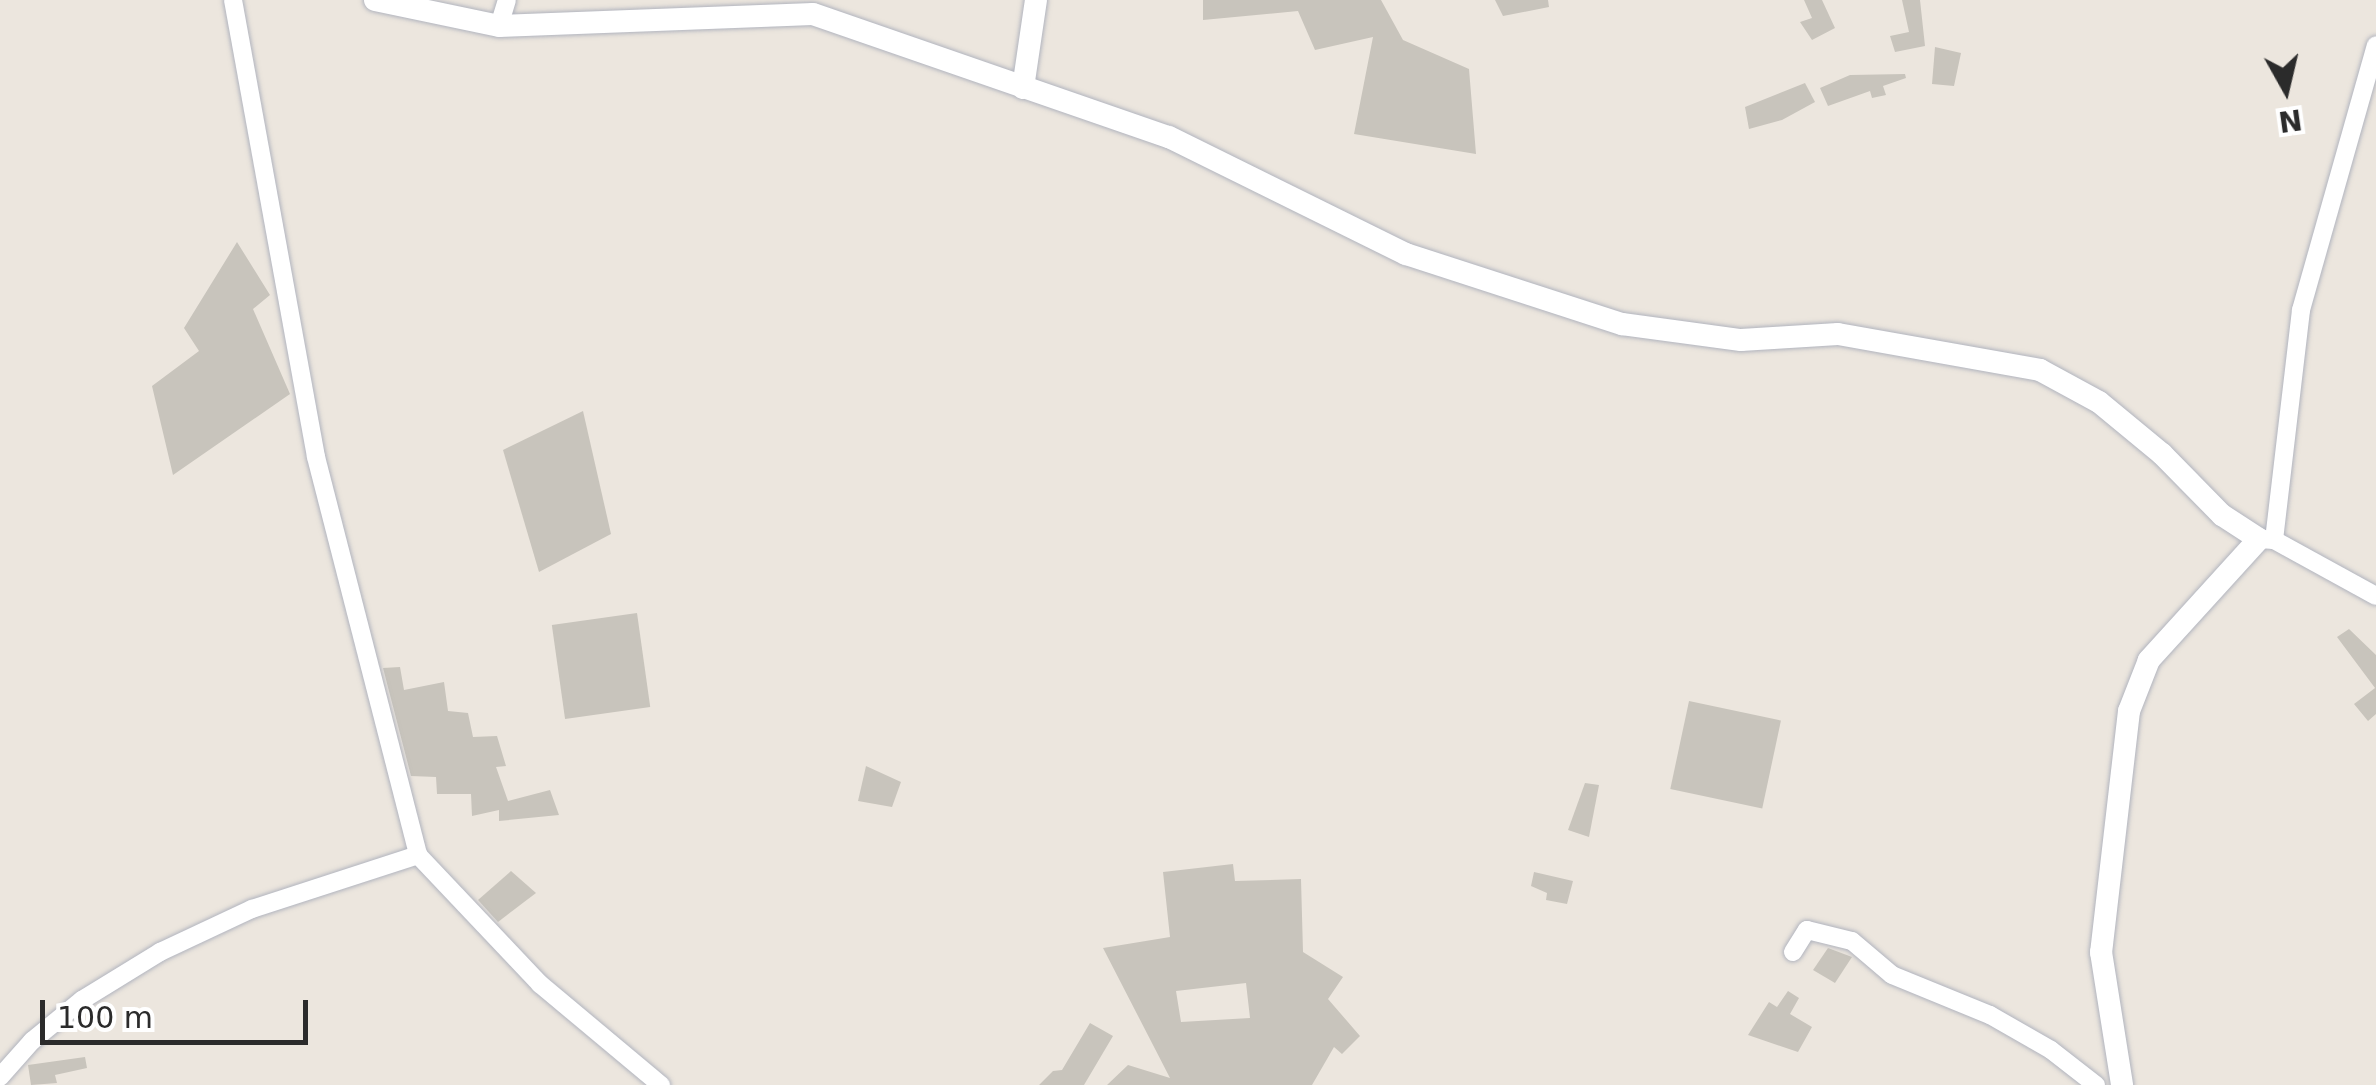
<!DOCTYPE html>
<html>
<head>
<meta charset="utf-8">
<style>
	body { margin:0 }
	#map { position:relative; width:2376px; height:1085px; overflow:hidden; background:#ece6de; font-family:"DejaVu Sans",sans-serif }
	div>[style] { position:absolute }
	.building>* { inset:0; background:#c8c4bc; transform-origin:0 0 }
	.roads { filter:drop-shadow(0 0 2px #b1b4be) drop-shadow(0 0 2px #b1b4be) }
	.minor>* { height:18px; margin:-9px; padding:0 9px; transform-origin:9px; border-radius:9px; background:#fff }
	.tertiary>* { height:22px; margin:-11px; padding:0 11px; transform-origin:11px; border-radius:11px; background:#fff }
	span { translate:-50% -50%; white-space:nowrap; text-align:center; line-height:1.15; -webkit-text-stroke:9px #fff; paint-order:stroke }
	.north { position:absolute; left:2236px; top:40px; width:100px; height:100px; -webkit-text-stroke:8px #fff; paint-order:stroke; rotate:172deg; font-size:28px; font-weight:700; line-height:40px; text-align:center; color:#2b2b2b }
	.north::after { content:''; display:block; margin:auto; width:35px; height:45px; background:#2b2b2b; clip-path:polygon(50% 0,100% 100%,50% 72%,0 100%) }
	.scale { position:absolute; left:40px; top:1000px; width:268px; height:45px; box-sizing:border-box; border:5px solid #2b2b2b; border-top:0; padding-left:12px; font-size:30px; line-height:35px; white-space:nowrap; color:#2b2b2b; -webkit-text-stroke:8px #fff; paint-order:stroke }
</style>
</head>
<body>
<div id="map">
	<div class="building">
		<i style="clip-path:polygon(1203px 0,1381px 0,1403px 40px,1469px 69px,1476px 154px,1354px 134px,1373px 37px,1315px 50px,1298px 11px,1203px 20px)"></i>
		<i style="clip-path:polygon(1495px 0,1548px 0,1549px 7px,1503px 16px)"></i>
		<i style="clip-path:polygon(1804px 0,1822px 0,1835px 28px,1812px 40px,1800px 22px,1812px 18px)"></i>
		<i style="clip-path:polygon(1902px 0,1920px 0,1925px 46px,1895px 52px,1890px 36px,1909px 32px)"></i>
		<i style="clip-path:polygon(1935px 47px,1961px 53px,1954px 86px,1932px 84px)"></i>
		<i style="clip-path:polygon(1905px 74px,1906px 78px,1883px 86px,1886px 95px,1872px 98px,1870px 91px,1828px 106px,1820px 88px,1850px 75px)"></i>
		<i style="clip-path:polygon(1805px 83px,1815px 102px,1782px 120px,1749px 129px,1745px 107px)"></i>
		<i style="clip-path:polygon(237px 242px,270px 295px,253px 309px,290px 394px,173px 475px,152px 386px,199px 351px,184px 328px)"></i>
		<i style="clip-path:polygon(583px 411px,611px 534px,539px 572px,503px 450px)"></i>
		<i style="left:637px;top:613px;width:95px;height:86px;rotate:82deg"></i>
		<i style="clip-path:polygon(2349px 629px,2376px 655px,2376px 714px,2368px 721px,2354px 704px,2375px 688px,2337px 637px)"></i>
		<i style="clip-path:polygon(400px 667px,404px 690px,444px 682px,448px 711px,468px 713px,473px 737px,497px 736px,506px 766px,496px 767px,508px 801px,550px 790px,559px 815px,499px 821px,499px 810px,472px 816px,471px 794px,437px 794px,436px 777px,411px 776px,383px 668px)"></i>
		<i style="left:1689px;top:701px;width:94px;height:90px;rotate:12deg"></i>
		<i style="clip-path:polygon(866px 766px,901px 782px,892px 807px,858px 801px)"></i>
		<i style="clip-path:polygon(1585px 783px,1599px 785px,1589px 837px,1568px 830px)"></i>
		<i style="clip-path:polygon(evenodd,1233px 864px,1235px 881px,1301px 879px,1303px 952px,1343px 977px,1328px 999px,1360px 1036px,1342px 1054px,1334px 1047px,1312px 1085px,1107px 1085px,1128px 1065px,1170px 1078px,1103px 948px,1170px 937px,1163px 872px,1233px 864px,1246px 983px,1250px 1018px,1181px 1022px,1176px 991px,1246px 983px)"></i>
		<i style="clip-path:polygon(511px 871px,536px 893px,498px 922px,478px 900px)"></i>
		<i style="clip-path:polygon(1534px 872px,1573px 881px,1567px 904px,1546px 900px,1547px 893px,1531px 886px)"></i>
		<i style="clip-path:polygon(1828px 948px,1852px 957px,1835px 983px,1813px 970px)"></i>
		<i style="clip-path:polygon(1788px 991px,1799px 998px,1790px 1014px,1812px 1027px,1798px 1052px,1748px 1035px,1769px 1002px,1777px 1007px)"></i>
		<i style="clip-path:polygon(1090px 1023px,1113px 1036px,1084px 1085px,1039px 1085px,1053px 1071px,1062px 1070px)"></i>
		<i style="clip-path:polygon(85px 1057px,87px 1068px,55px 1075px,57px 1083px,31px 1085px,28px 1065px)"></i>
	</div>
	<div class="roads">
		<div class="minor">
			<i style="left:233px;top:0;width:464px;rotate:79.7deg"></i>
			<i style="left:316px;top:457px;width:411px;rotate:75.6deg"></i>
			<i style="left:418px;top:855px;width:178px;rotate:46.6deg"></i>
			<i style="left:540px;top:984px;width:158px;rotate:39.9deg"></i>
			<i style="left:499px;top:26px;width:27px;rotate:-73deg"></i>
			<i style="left:2259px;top:539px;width:15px;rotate:4deg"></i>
			<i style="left:2274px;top:540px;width:232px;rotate:-83.3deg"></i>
			<i style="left:2301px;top:310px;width:275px;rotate:-74.2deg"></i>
			<i style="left:2274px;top:540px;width:116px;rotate:28.8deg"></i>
			<i style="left:1793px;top:952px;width:26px;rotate:-58deg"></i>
			<i style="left:1807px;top:930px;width:46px;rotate:13.7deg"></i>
			<i style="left:1852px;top:941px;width:52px;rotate:40.4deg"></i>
			<i style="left:1892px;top:975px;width:106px;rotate:22.2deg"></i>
			<i style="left:1990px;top:1015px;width:70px;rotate:29.8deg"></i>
			<i style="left:2051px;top:1050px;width:57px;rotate:37.9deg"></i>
			<i style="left:0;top:1077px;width:48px;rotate:-48.4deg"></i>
			<i style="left:32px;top:1041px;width:65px;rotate:-39.4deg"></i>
			<i style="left:82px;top:1000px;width:92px;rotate:-31.6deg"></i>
			<i style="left:160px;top:952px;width:102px;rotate:-25.1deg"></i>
			<i style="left:252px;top:909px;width:175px;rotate:-18deg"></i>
		</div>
		<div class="tertiary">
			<i style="left:375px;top:0;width:127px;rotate:11.8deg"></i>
			<i style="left:499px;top:26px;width:314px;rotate:-2.2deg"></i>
			<i style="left:813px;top:14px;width:377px;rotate:19.1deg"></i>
			<i style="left:1169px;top:137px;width:264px;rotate:26.3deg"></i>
			<i style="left:1406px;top:254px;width:227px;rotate:18deg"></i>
			<i style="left:1622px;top:324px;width:120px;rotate:7.7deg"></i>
			<i style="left:1741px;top:340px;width:97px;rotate:-3.5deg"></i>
			<i style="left:1838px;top:334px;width:205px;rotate:10.1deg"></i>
			<i style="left:2040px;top:370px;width:67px;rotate:28.5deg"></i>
			<i style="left:2099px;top:402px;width:82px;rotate:39.5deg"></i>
			<i style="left:2162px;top:454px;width:86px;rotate:45.5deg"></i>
			<i style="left:2222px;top:515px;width:44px;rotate:33deg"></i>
			<i style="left:2259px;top:539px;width:164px;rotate:132.3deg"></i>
			<i style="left:2149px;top:660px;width:55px;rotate:111.4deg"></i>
			<i style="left:2129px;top:711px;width:243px;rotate:96.6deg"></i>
			<i style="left:2101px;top:952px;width:135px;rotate:81deg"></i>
			<i style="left:1023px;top:88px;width:89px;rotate:-81.6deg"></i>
		</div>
	</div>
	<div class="north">N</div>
	<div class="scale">100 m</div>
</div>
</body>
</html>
